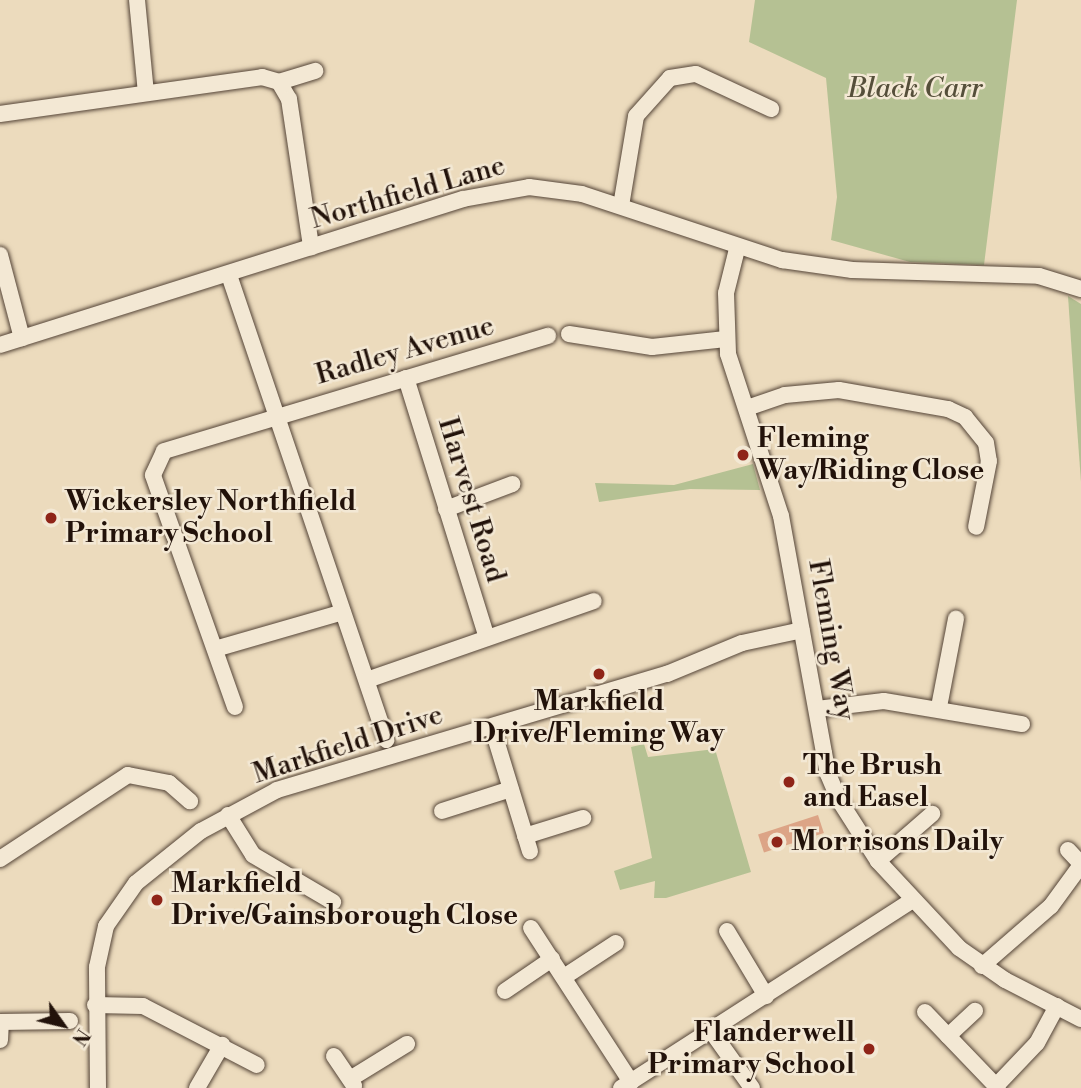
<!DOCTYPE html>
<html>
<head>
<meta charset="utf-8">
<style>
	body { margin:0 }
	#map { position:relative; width:1081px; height:1088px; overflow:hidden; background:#ecdbbd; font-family:"Libre Bodoni",serif }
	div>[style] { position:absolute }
	.green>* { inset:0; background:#b5c193 }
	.building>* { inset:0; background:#dca486; transform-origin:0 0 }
	.roads { filter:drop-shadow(0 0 2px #544437) drop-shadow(0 0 2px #544437) }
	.minor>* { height:16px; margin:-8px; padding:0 8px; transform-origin:8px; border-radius:8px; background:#f3e8d4 }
	.dots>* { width:19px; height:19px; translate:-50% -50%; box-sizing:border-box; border:4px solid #f3e8d4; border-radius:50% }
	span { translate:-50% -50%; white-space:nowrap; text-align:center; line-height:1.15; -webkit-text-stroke:5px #f3e8d4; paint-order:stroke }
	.park-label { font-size:28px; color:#554f3a; font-style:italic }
	.street-label { font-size:28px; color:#22120a }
	.poi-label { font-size:28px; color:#22120a; font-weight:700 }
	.left { translate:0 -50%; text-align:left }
	.right { translate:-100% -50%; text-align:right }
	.north { position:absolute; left:28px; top:990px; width:70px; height:70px; -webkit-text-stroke:5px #f3e8d4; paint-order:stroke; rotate:124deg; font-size:19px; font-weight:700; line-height:28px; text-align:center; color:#22120a }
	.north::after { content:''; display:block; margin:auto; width:24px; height:32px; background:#22120a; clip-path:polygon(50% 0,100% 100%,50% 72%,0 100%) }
</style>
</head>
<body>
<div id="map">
	<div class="green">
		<i style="clip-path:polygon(755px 0,1017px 0,984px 265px,910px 262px,831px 240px,837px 197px,826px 78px,749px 42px)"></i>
		<i style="clip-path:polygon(1068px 296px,1081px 304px,1081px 482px,1075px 400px)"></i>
		<i style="clip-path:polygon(753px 464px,760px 490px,690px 489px,599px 502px,595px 483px,674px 485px)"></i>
		<i style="clip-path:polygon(644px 744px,648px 757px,715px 749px,751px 872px,666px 898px,654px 898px,655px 881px,620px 890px,614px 871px,652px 858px,631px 747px)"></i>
	</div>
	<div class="building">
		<i style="left:818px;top:815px;width:19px;height:63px;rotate:72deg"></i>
	</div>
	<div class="roads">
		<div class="minor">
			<i style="left:137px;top:0;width:93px;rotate:84.5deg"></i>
			<i style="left:279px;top:82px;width:38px;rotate:-17deg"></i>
			<i style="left:0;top:114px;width:265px;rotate:-8deg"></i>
			<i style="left:262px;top:77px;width:18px;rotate:16deg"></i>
			<i style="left:279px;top:82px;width:20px;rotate:60deg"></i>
			<i style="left:289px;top:99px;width:150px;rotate:81.5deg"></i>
			<i style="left:621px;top:206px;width:91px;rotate:-80.5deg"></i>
			<i style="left:636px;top:116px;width:51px;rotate:-48.2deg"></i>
			<i style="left:670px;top:78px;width:26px;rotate:-9deg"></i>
			<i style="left:696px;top:74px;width:83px;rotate:25deg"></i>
			<i style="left:737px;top:249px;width:45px;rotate:104deg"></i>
			<i style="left:726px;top:293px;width:61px;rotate:88.1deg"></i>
			<i style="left:728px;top:354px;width:170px;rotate:71.9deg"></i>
			<i style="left:781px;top:516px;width:262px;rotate:79.7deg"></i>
			<i style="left:828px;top:774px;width:28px;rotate:67deg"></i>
			<i style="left:839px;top:800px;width:72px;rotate:57.4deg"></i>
			<i style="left:878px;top:861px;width:119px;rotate:47deg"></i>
			<i style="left:959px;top:948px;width:56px;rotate:34.8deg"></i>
			<i style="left:1005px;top:980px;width:85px;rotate:27.2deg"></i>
			<i style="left:0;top:255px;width:86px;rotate:75.2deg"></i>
			<i style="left:229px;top:275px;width:491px;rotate:71.3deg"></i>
			<i style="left:569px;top:334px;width:84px;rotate:8.9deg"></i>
			<i style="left:652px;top:347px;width:74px;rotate:-6.2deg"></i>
			<i style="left:0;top:345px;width:485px;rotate:-17.5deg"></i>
			<i style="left:463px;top:199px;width:67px;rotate:-10.3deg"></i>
			<i style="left:529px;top:187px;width:53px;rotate:7.5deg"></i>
			<i style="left:582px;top:194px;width:211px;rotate:18.3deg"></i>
			<i style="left:782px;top:260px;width:71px;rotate:8.1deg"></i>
			<i style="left:852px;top:270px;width:187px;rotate:1.8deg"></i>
			<i style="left:1039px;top:276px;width:44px;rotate:17.2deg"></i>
			<i style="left:406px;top:378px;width:272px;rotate:72.7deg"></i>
			<i style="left:747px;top:408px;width:40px;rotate:-18.9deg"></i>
			<i style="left:785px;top:395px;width:54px;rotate:-5.3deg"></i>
			<i style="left:839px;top:390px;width:111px;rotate:9.9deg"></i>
			<i style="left:948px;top:409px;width:19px;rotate:25deg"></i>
			<i style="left:965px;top:417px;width:33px;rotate:51deg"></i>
			<i style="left:986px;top:443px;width:18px;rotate:81deg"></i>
			<i style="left:989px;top:461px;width:67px;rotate:101.1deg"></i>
			<i style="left:446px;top:509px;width:71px;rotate:-20.7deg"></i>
			<i style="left:215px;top:649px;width:133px;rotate:-16.1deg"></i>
			<i style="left:367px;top:680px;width:240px;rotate:-19.2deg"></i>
			<i style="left:235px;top:707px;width:246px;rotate:-109.5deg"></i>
			<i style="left:153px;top:475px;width:26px;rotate:-65deg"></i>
			<i style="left:164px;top:451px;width:401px;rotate:-16.7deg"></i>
			<i style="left:939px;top:707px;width:90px;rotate:-79.1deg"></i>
			<i style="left:817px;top:709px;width:67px;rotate:-6.8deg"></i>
			<i style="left:884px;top:701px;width:140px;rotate:9.5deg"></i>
			<i style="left:492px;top:727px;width:130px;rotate:73deg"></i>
			<i style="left:442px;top:811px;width:72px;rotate:-17.7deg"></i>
			<i style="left:228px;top:815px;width:47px;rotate:58deg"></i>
			<i style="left:253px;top:855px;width:93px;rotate:30.4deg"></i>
			<i style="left:525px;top:836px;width:61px;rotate:-17.2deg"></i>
			<i style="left:1068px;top:850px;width:19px;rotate:47deg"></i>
			<i style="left:0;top:859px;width:153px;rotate:-33.3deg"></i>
			<i style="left:128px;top:775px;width:42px;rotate:11deg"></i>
			<i style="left:169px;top:783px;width:28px;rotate:41deg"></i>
			<i style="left:878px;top:861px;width:72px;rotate:-41deg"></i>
			<i style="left:531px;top:928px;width:184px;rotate:57deg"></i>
			<i style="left:727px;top:931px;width:76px;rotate:59deg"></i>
			<i style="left:982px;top:966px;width:91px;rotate:-41deg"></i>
			<i style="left:1051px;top:906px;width:51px;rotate:-53.8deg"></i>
			<i style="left:564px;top:977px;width:62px;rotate:-33.2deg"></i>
			<i style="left:505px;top:991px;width:57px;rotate:-34.2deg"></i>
			<i style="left:95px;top:1005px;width:48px;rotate:1.2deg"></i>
			<i style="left:143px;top:1006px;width:128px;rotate:27.4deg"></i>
			<i style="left:925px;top:1012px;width:105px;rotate:46.2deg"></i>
			<i style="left:0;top:1022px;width:70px;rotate:-0.8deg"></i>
			<i style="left:712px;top:1032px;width:69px;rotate:54.5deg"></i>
			<i style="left:948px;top:1036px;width:37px;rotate:-43deg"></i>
			<i style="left:0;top:1040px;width:18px;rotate:-87deg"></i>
			<i style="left:334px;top:1056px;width:36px;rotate:56deg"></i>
			<i style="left:350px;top:1079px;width:67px;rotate:-31.6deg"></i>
			<i style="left:996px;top:1086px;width:59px;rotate:-46.4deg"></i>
			<i style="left:1037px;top:1043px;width:42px;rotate:-61.6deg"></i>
			<i style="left:98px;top:1088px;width:121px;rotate:-90.5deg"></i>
			<i style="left:97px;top:967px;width:42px;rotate:-77.6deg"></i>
			<i style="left:106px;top:926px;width:52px;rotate:-55.1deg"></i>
			<i style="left:136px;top:883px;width:83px;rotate:-38.7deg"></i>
			<i style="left:201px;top:831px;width:86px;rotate:-28.3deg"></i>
			<i style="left:277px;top:790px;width:407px;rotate:-16.6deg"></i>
			<i style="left:667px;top:674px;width:81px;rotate:-22.5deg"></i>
			<i style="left:742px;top:643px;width:61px;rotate:-12.2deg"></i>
			<i style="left:197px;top:1088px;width:50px;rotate:-59.8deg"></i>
			<i style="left:621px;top:1088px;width:347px;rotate:-32.8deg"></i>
		</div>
	</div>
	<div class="dots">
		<i style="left:743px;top:455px;background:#8f2418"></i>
		<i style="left:51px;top:518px;background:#8f2418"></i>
		<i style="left:599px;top:674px;background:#8f2418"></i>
		<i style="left:789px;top:782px;background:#8f2418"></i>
		<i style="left:777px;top:842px;background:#8f2418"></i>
		<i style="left:157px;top:900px;background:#8f2418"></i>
		<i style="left:869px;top:1049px;background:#8f2418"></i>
	</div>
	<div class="park-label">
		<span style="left:915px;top:89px">Black Carr</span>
	</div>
	<div class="street-label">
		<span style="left:408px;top:193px;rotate:-16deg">Northfield Lane</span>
		<span style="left:405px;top:351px;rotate:-16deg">Radley Avenue</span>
		<span style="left:471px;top:500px;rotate:73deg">Harvest Road</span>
		<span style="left:831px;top:640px;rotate:80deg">Fleming Way</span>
		<span style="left:348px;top:745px;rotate:-18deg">Markfield Drive</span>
	</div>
	<div class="poi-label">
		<span class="left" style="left:757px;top:455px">Fleming<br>Way/Riding Close</span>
		<span class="left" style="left:65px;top:518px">Wickersley Northfield<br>Primary School</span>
		<span style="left:599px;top:718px">Markfield<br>Drive/Fleming Way</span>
		<span class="left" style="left:803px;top:782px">The Brush<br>and Easel</span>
		<span class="left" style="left:791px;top:842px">Morrisons Daily</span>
		<span class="left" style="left:171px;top:900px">Markfield<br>Drive/Gainsborough Close</span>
		<span class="right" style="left:855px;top:1049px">Flanderwell<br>Primary School</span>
	</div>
	<div class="north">N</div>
</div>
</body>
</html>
